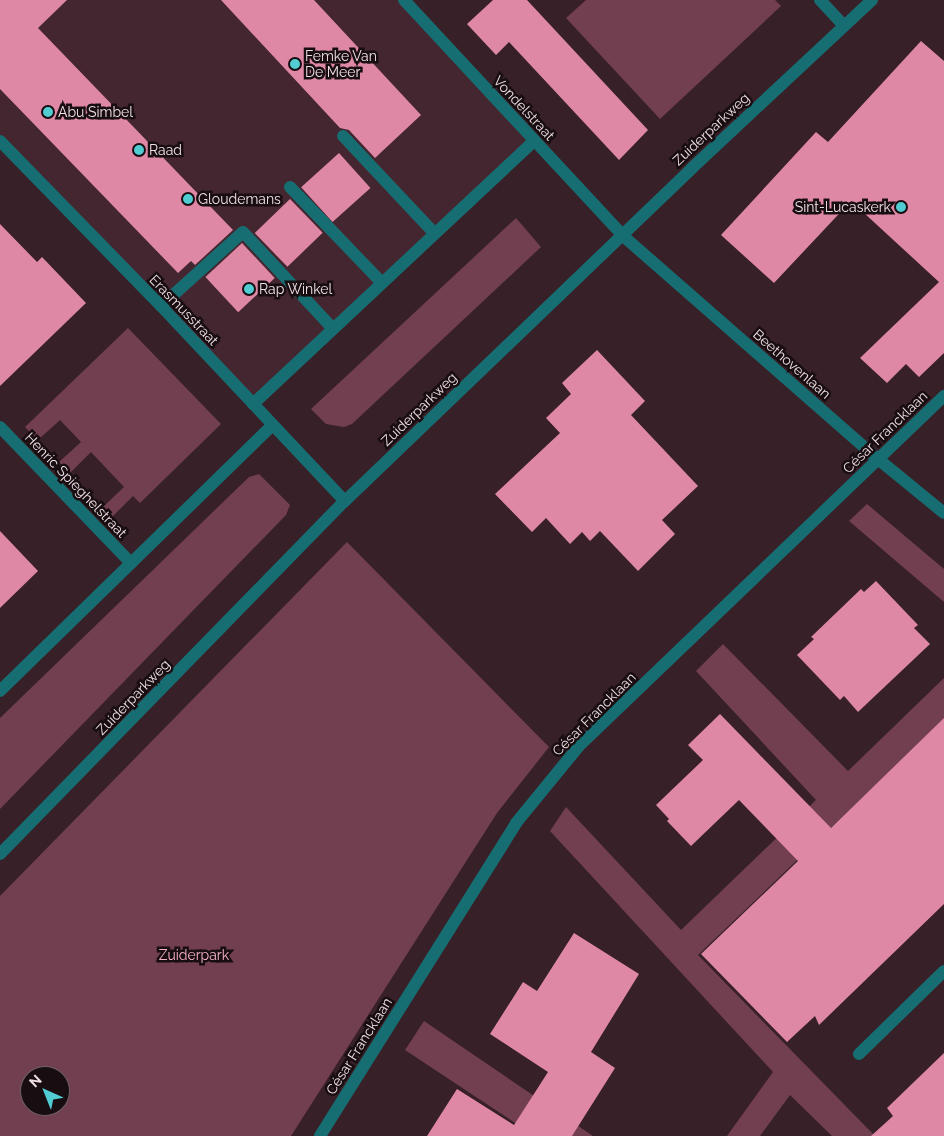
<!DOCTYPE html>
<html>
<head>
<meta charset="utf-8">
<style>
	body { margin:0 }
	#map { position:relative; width:944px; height:1136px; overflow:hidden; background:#372027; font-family:Raleway,sans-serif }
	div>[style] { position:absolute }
	.built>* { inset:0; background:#442630 }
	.green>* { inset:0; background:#723f50 }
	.building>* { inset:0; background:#df88a5; transform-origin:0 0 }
	.minor>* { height:12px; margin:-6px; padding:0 6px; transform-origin:6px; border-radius:6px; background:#176e72 }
	.dots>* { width:14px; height:14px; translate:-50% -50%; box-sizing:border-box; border:2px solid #180d11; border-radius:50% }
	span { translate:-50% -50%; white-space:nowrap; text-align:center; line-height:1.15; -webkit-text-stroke:5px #180d11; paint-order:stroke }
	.poi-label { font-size:14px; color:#f1e1e5 }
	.left { translate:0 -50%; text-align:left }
	.right { translate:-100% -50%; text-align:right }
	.street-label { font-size:14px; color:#f1e1e5 }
	.park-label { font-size:14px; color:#f7b1c7 }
	.north { position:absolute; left:20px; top:1066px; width:50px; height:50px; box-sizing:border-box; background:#180d11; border:1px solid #6f6266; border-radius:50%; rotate:316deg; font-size:14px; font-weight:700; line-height:20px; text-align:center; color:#f1e1e5 }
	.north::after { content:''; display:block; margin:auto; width:18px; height:22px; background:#51ccd3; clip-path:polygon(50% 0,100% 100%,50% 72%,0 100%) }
</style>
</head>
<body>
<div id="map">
	<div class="built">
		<i style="clip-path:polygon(0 0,404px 0,534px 141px,253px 404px,0 141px)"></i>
	</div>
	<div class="green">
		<i style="clip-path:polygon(586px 0,775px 0,781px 6px,660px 119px,566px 18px)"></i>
		<i style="clip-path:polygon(516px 218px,541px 247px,352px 424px,344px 427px,326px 424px,311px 409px)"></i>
		<i style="clip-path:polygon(128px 328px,221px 424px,140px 503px,133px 496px,112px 517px,103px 507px,124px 487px,91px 452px,70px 473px,59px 462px,81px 442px,60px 420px,38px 440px,25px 427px)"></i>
		<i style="clip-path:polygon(259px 474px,290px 505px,286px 515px,0 809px,0 718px,249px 477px)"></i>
		<i style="clip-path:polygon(867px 504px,944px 569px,944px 602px,849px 521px)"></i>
		<i style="clip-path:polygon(evenodd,347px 542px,549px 747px,497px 813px,291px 1136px,0 1136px,0 896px,347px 542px,30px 1076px,60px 1076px,60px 1106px,30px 1106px,30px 1076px)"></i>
		<i style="clip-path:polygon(723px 644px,848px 771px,944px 678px,944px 720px,698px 955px,875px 1136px,832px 1136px,790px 1095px,760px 1136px,727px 1136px,773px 1072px,550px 831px,566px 807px,681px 930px,816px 800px,696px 671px)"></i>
		<i style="clip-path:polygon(424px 1021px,593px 1136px,535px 1136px,405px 1050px)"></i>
	</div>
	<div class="building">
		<i style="clip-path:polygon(0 0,67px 0,38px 28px,233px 230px,195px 265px,191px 261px,178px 273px,0 89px)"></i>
		<i style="clip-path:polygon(221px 0,314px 0,421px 115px,375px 158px,349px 130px,340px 128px)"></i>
		<i style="clip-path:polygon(493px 0,527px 0,648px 130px,619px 160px,509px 42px,496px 55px,467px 24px)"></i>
		<i style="clip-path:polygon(921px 41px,944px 61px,944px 353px,919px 377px,906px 364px,887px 383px,860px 358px,939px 282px,851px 201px,774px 283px,721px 235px,816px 132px,828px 142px)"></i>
		<i style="left:339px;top:153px;width:47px;height:51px;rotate:48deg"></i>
		<i style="left:290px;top:199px;width:47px;height:49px;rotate:46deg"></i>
		<i style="clip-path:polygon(0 224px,37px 262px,42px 257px,86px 303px,0 386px)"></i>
		<i style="left:242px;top:243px;width:48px;height:50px;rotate:47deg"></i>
		<i style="clip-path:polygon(597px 350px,645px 401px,631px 415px,698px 486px,662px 520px,675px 534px,638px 571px,600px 531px,590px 541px,582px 532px,570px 544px,546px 518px,532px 532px,495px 494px,560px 433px,546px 418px,571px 394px,562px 383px)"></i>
		<i style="clip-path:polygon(0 531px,38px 571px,0 608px)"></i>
		<i style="clip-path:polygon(876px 581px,918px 625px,914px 628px,930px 644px,858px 712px,844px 696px,840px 700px,797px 655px,814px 639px,811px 637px,861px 589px,864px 592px)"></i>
		<i style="clip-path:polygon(720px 714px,831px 828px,944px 718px,944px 904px,819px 1025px,815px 1016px,787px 1042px,701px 954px,798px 861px,739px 800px,691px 846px,667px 821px,669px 819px,656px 805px,703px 760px,688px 745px)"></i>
		<i style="clip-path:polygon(574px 933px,639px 974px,591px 1052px,615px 1068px,572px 1136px,427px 1136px,457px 1089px,514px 1125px,548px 1072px,490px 1034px,523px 982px,537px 991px)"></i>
		<i style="clip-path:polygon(944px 1053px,944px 1136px,871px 1136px,893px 1116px,887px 1108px)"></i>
	</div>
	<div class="minor">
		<i style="left:404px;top:0;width:321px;rotate:47.1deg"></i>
		<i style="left:622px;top:235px;width:340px;rotate:41.2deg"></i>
		<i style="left:878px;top:459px;width:85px;rotate:39.3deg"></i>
		<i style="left:820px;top:0;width:35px;rotate:47deg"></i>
		<i style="left:343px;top:136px;width:133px;rotate:46.8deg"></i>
		<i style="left:0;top:141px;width:231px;rotate:45.7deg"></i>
		<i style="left:161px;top:306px;width:268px;rotate:46.7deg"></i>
		<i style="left:290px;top:187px;width:133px;rotate:46.2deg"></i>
		<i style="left:161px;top:306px;width:110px;rotate:-42.1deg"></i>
		<i style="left:243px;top:232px;width:132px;rotate:47.1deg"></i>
		<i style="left:253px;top:404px;width:385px;rotate:-43.1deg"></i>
		<i style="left:0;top:427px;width:189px;rotate:46.1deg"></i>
		<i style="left:0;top:691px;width:381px;rotate:-44.3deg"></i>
		<i style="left:0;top:854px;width:494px;rotate:-45.7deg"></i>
		<i style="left:345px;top:501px;width:481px;rotate:-43.8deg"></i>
		<i style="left:692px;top:168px;width:246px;rotate:-43deg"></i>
		<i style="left:859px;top:1054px;width:119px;rotate:-44.3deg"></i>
		<i style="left:320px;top:1136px;width:369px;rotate:-57.9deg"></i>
		<i style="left:516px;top:823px;width:99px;rotate:-50.7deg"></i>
		<i style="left:579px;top:746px;width:506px;rotate:-43.8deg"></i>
	</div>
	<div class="dots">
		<i style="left:295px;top:64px;background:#51ccd3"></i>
		<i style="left:48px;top:112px;background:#51ccd3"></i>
		<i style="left:139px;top:150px;background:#51ccd3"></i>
		<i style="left:188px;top:199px;background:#51ccd3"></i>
		<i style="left:901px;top:207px;background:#51ccd3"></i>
		<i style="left:249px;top:289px;background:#51ccd3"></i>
	</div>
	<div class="poi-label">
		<span class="left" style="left:305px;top:64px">Femke Van<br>De Meer</span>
		<span class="left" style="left:58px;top:112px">Abu Simbel</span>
		<span class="left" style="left:149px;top:150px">Raad</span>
		<span class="left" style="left:198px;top:199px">Gloudemans</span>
		<span class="right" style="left:891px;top:207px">Sint-Lucaskerk</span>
		<span class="left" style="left:259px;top:289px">Rap Winkel</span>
	</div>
	<div class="street-label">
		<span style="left:524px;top:108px;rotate:47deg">Vondelstraat</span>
		<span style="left:711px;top:129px;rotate:-43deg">Zuiderparkweg</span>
		<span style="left:184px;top:310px;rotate:46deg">Erasmusstraat</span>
		<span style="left:792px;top:364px;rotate:41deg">Beethovenlaan</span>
		<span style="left:419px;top:409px;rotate:-44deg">Zuiderparkweg</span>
		<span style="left:885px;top:432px;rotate:-44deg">César Francklaan</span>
		<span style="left:76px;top:485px;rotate:46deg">Henric Spieghelstraat</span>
		<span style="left:133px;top:697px;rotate:-46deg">Zuiderparkweg</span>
		<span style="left:594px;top:714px;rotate:-45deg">César Francklaan</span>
		<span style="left:359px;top:1046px;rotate:-58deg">César Francklaan</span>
	</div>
	<div class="park-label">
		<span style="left:194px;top:955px">Zuiderpark</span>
	</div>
	<div class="north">N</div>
</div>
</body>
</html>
